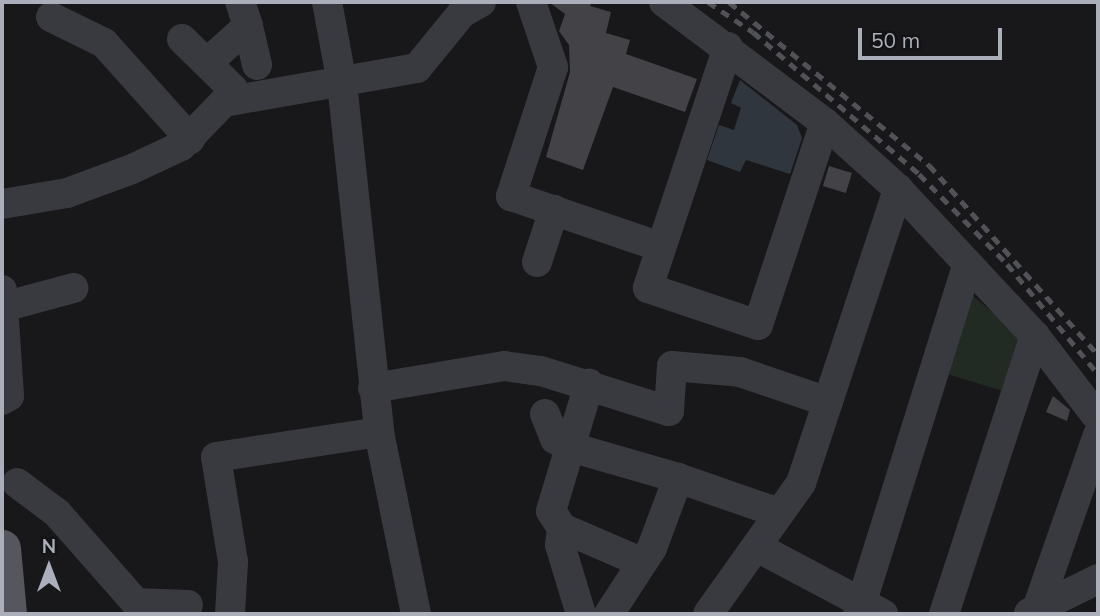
<!DOCTYPE html>
<html>
<head>
<meta charset="utf-8">
<style>
	body { margin:0 }
	#map { position:relative; width:1100px; height:616px; overflow:hidden; background:#18181a; font-family:Mulish,sans-serif }
	div>[style] { position:absolute }
	.green>* { inset:0; background:#222a24 }
	.water>* { inset:0; background:#2f363e }
	.building>* { inset:0; background:#434347; transform-origin:0 0 }
	.minor>* { height:30px; margin:-15px; padding:0 15px; transform-origin:15px; border-radius:15px; background:#393a3f }
	.major>* { height:37px; margin:-18.5px; padding:0 18.5px; transform-origin:18.5px; border-radius:18.5px; background:#56575e }
	.rail>* { height:5px; margin-top:-2.5px; transform-origin:0; background:repeating-linear-gradient(90deg,#505258 0 9px,transparent 0 16px) }
	span { translate:-50% -50%; white-space:nowrap; text-align:center; line-height:1.15; -webkit-text-stroke:5px #131315; paint-order:stroke }
	.frame { position:absolute; inset:0; border:4px solid #abafba; pointer-events:none }
	.north { position:absolute; left:14px; top:532px; width:70px; height:70px; -webkit-text-stroke:5px #131315; paint-order:stroke; rotate:0deg; font-size:19px; font-weight:700; line-height:28px; text-align:center; color:#abafba }
	.north::after { content:''; display:block; margin:auto; width:24px; height:32px; background:#abafba; clip-path:polygon(50% 0,100% 100%,50% 72%,0 100%) }
	.scale { position:absolute; left:858px; top:28px; width:144px; height:32px; box-sizing:border-box; border:4px solid #abafba; border-top:0; padding-left:9px; font-size:21px; line-height:24px; white-space:nowrap; color:#abafba; -webkit-text-stroke:5px #131315; paint-order:stroke }
</style>
</head>
<body>
<div id="map">
	<div class="green">
		<i style="clip-path:polygon(968px 292px,1020px 335px,1009px 393px,941px 372px)"></i>
	</div>
	<div class="water">
		<i style="clip-path:polygon(740px 80px,797px 125px,802px 138px,790px 174px,746px 160px,740px 172px,707px 160px,719px 125px,734px 130px,741px 108px,731px 103px)"></i>
	</div>
	<div class="building">
		<i style="clip-path:polygon(549px 2px,592px 2px,590px 6px,611px 12px,606px 33px,630px 40px,626px 54px,697px 79px,685px 112px,613px 87px,583px 170px,546px 157px,570px 72px,569px 45px,559px 31px,565px 14px)"></i>
		<i style="left:829px;top:166px;width:24px;height:21px;rotate:17deg"></i>
		<i style="clip-path:polygon(1053px 396px,1070px 410px,1067px 421px,1046px 412px)"></i>
	</div>
	<div class="minor">
		<i style="left:327px;top:2px;width:82px;rotate:79.5deg"></i>
		<i style="left:342px;top:83px;width:351px;rotate:83.9deg"></i>
		<i style="left:379px;top:432px;width:186px;rotate:78.5deg"></i>
		<i style="left:531px;top:2px;width:69px;rotate:71.3deg"></i>
		<i style="left:553px;top:67px;width:136px;rotate:108deg"></i>
		<i style="left:511px;top:196px;width:158px;rotate:18.8deg"></i>
		<i style="left:664px;top:2px;width:201px;rotate:36.9deg"></i>
		<i style="left:825px;top:123px;width:98px;rotate:42.1deg"></i>
		<i style="left:898px;top:189px;width:201px;rotate:47deg"></i>
		<i style="left:1035px;top:336px;width:103px;rotate:52.5deg"></i>
		<i style="left:51px;top:17px;width:59px;rotate:26.1deg"></i>
		<i style="left:104px;top:43px;width:129px;rotate:48.1deg"></i>
		<i style="left:248px;top:26px;width:40px;rotate:77deg"></i>
		<i style="left:182px;top:39px;width:71px;rotate:44.4deg"></i>
		<i style="left:233px;top:89px;width:11px;rotate:75deg"></i>
		<i style="left:728px;top:47px;width:254px;rotate:108.4deg"></i>
		<i style="left:648px;top:288px;width:116px;rotate:18.6deg"></i>
		<i style="left:758px;top:325px;width:213px;rotate:-71.7deg"></i>
		<i style="left:208px;top:62px;width:54px;rotate:-42deg"></i>
		<i style="left:248px;top:26px;width:25px;rotate:-108deg"></i>
		<i style="left:2px;top:204px;width:66px;rotate:-9.6deg"></i>
		<i style="left:67px;top:193px;width:69px;rotate:-20.3deg"></i>
		<i style="left:132px;top:169px;width:54px;rotate:-25.1deg"></i>
		<i style="left:181px;top:146px;width:62px;rotate:-45.7deg"></i>
		<i style="left:224px;top:102px;width:196px;rotate:-10deg"></i>
		<i style="left:417px;top:68px;width:71px;rotate:-50.7deg"></i>
		<i style="left:462px;top:13px;width:22px;rotate:-30deg"></i>
		<i style="left:537px;top:262px;width:55px;rotate:-71.9deg"></i>
		<i style="left:2px;top:290px;width:106px;rotate:86.2deg"></i>
		<i style="left:9px;top:396px;width:8px;rotate:150deg"></i>
		<i style="left:3px;top:307px;width:73px;rotate:-15deg"></i>
		<i style="left:373px;top:388px;width:133px;rotate:-9.5deg"></i>
		<i style="left:504px;top:366px;width:37px;rotate:8deg"></i>
		<i style="left:541px;top:371px;width:134px;rotate:17.4deg"></i>
		<i style="left:669px;top:411px;width:45px;rotate:-86.2deg"></i>
		<i style="left:672px;top:366px;width:68px;rotate:5deg"></i>
		<i style="left:740px;top:372px;width:93px;rotate:18.8deg"></i>
		<i style="left:545px;top:414px;width:27px;rotate:68deg"></i>
		<i style="left:555px;top:439px;width:14px;rotate:30deg"></i>
		<i style="left:567px;top:446px;width:116px;rotate:16.1deg"></i>
		<i style="left:17px;top:483px;width:50px;rotate:36.9deg"></i>
		<i style="left:57px;top:513px;width:120px;rotate:48.7deg"></i>
		<i style="left:136px;top:603px;width:52px;rotate:2.2deg"></i>
		<i style="left:562px;top:528px;width:86px;rotate:23.3deg"></i>
		<i style="left:757px;top:547px;width:143px;rotate:28deg"></i>
		<i style="left:1037px;top:609px;width:184px;rotate:-70.7deg"></i>
		<i style="left:1029px;top:613px;width:77px;rotate:-26.2deg"></i>
		<i style="left:230px;top:614px;width:52px;rotate:-86.7deg"></i>
		<i style="left:233px;top:562px;width:106px;rotate:-99.2deg"></i>
		<i style="left:216px;top:457px;width:165px;rotate:-8.7deg"></i>
		<i style="left:581px;top:614px;width:72px;rotate:-106.9deg"></i>
		<i style="left:560px;top:545px;width:17px;rotate:-83deg"></i>
		<i style="left:562px;top:528px;width:20px;rotate:-123deg"></i>
		<i style="left:551px;top:511px;width:133px;rotate:-73.3deg"></i>
		<i style="left:609px;top:614px;width:79px;rotate:-56.9deg"></i>
		<i style="left:652px;top:548px;width:75px;rotate:-69.6deg"></i>
		<i style="left:678px;top:478px;width:104px;rotate:19.1deg"></i>
		<i style="left:708px;top:614px;width:161px;rotate:-54.6deg"></i>
		<i style="left:801px;top:483px;width:310px;rotate:-71.7deg"></i>
		<i style="left:858px;top:614px;width:365px;rotate:-72.6deg"></i>
		<i style="left:944px;top:614px;width:293px;rotate:-71.9deg"></i>
	</div>
	<div class="major">
		<i style="left:2px;top:548px;width:66px;rotate:84.8deg"></i>
	</div>
	<div class="rail">
		<i style="left:708px;top:2px;width:54px;rotate:33.7deg"></i>
		<i style="left:753px;top:32px;width:218px;rotate:40.5deg"></i>
		<i style="left:919px;top:174px;width:126px;rotate:45.6deg"></i>
		<i style="left:1007px;top:264px;width:143px;rotate:50.4deg"></i>
		<i style="left:729px;top:2px;width:258px;rotate:39.2deg"></i>
		<i style="left:929px;top:165px;width:254px;rotate:48.3deg"></i>
	</div>
	<div class="frame"></div>
	<div class="north">N</div>
	<div class="scale">50 m</div>
</div>
</body>
</html>
